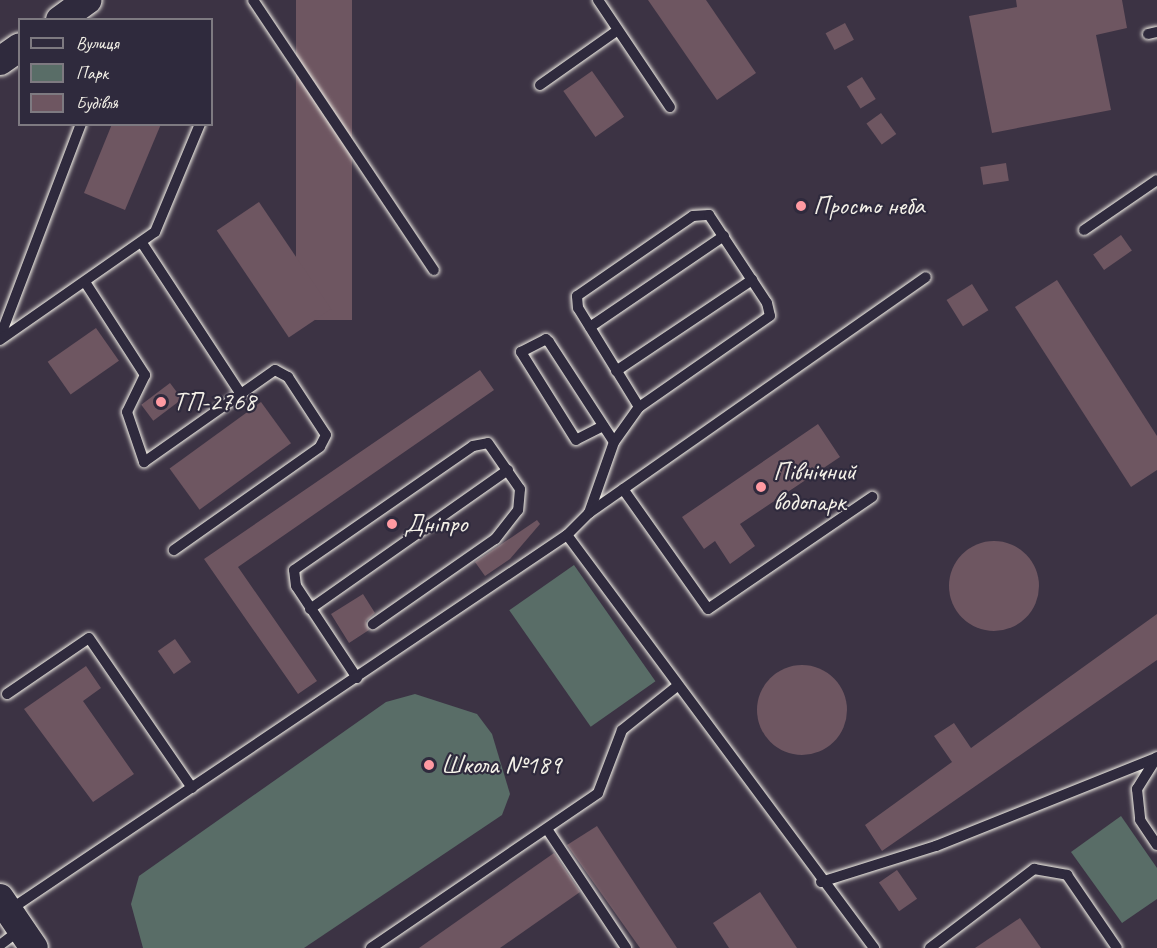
<!DOCTYPE html>
<html>
<head>
<meta charset="utf-8">
<style>
	body { margin:0 }
	#map { position:relative; width:1157px; height:948px; overflow:hidden; background:#3c3344; font-family:Caveat,sans-serif }
	div>[style] { position:absolute }
	.green>* { inset:0; background:#596d67; transform-origin:0 0 }
	.building>* { inset:0; background:#6e5661; transform-origin:0 0 }
	.round { border-radius:50% }
	.roads { filter:drop-shadow(0 0 2px #f4f1e8) drop-shadow(0 0 2px #f4f1e8) }
	.lane>* { height:10px; margin:-5px; padding:0 5px; transform-origin:5px; border-radius:5px; background:#2f2a3d }
	.secondary>* { height:28px; margin:-14px; padding:0 14px; transform-origin:14px; border-radius:14px; background:#2f2a3d }
	.dots>* { width:16px; height:16px; translate:-50% -50%; box-sizing:border-box; border:3px solid #2f2a3d; border-radius:50% }
	span { translate:-50% -50%; white-space:nowrap; text-align:center; line-height:1.15; -webkit-text-stroke:4.5px #2f2a3d; paint-order:stroke }
	.poi-label { font-size:26px; color:#f4f1e8 }
	.left { translate:0 -50%; text-align:left }
	.legend { position:absolute; left:18px; top:18px; width:195px; height:108px; box-sizing:border-box; background:#2f2a3d; border:2px solid #7e7a81; margin:0; padding:8px 10px; list-style:none; font-size:18px; color:#f4f1e8 }
	.legend li { display:flex; align-items:center; gap:12px; height:30px }
	.legend b { width:30px; border:2px solid #7e7a81 }
</style>
</head>
<body>
<div id="map">
	<div class="green">
		<i style="left:574px;top:565px;width:142px;height:79px;rotate:55deg"></i>
		<i style="clip-path:polygon(415px 694px,477px 714px,492px 734px,510px 794px,502px 815px,304px 948px,143px 948px,131px 904px,139px 876px,386px 702px)"></i>
		<i style="clip-path:polygon(1121px 816px,1157px 868px,1157px 899px,1122px 923px,1071px 852px)"></i>
	</div>
	<div class="building">
		<i style="left:296px;top:0;width:56px;height:320px"></i>
		<i style="clip-path:polygon(648px 0,706px 0,756px 73px,717px 100px)"></i>
		<i style="clip-path:polygon(1016px 0,1122px 0,1127px 28px,1096px 35px,1111px 110px,992px 133px,969px 16px,1017px 7px)"></i>
		<i style="left:845px;top:23px;width:19px;height:22px;rotate:62deg"></i>
		<i style="left:592px;top:71px;width:56px;height:35px;rotate:55deg"></i>
		<i style="left:862px;top:77px;width:26px;height:18px;rotate:58deg"></i>
		<i style="left:881px;top:113px;width:26px;height:18px;rotate:54deg"></i>
		<i style="clip-path:polygon(112px 124px,161px 124px,125px 210px,84px 193px)"></i>
		<i style="left:1006px;top:163px;width:18px;height:26px;rotate:81deg"></i>
		<i style="left:259px;top:202px;width:129px;height:51px;rotate:56deg"></i>
		<i style="left:1121px;top:235px;width:19px;height:34px;rotate:55deg"></i>
		<i style="clip-path:polygon(1057px 280px,1157px 436px,1157px 470px,1131px 487px,1015px 307px)"></i>
		<i style="left:972px;top:284px;width:31px;height:30px;rotate:58deg"></i>
		<i style="left:96px;top:328px;width:40px;height:59px;rotate:55deg"></i>
		<i style="clip-path:polygon(480px 370px,494px 390px,238px 567px,317px 681px,298px 694px,204px 559px)"></i>
		<i style="left:170px;top:383px;width:20px;height:36px;rotate:53deg"></i>
		<i style="left:261px;top:402px;width:51px;height:113px;rotate:54deg"></i>
		<i style="clip-path:polygon(818px 424px,840px 457px,740px 524px,755px 546px,730px 564px,715px 541px,704px 549px,682px 517px)"></i>
		<i style="clip-path:polygon(537px 520px,540px 524px,510px 559px,485px 576px,475px 562px)"></i>
		<i class="round" style="left:949px;top:541px;width:90px;height:90px"></i>
		<i style="clip-path:polygon(363px 594px,375px 613px,366px 621px,369px 630px,349px 643px,331px 614px)"></i>
		<i style="clip-path:polygon(1157px 614px,1157px 660px,882px 851px,865px 825px,952px 762px,934px 736px,954px 723px,971px 748px)"></i>
		<i style="left:175px;top:639px;width:28px;height:21px;rotate:55deg"></i>
		<i class="round" style="left:757px;top:665px;width:90px;height:90px"></i>
		<i style="clip-path:polygon(86px 666px,101px 688px,83px 701px,134px 774px,93px 802px,24px 709px)"></i>
		<i style="clip-path:polygon(597px 826px,677px 948px,640px 948px,567px 845px)"></i>
		<i style="clip-path:polygon(554px 853px,580px 892px,500px 948px,419px 948px)"></i>
		<i style="left:897px;top:870px;width:35px;height:22px;rotate:55deg"></i>
		<i style="clip-path:polygon(760px 892px,797px 948px,729px 948px,713px 923px)"></i>
		<i style="clip-path:polygon(1020px 918px,1041px 948px,975px 948px)"></i>
	</div>
	<div class="roads">
		<div class="lane">
			<i style="left:253px;top:0;width:325px;rotate:56.2deg"></i>
			<i style="left:598px;top:0;width:129px;rotate:56.1deg"></i>
			<i style="left:1148px;top:34px;width:9px;rotate:-13deg"></i>
			<i style="left:540px;top:85px;width:95px;rotate:-35.2deg"></i>
			<i style="left:1084px;top:230px;width:88px;rotate:-34.4deg"></i>
			<i style="left:142px;top:243px;width:179px;rotate:56.8deg"></i>
			<i style="left:85px;top:282px;width:111px;rotate:57.2deg"></i>
			<i style="left:145px;top:375px;width:41px;rotate:115.9deg"></i>
			<i style="left:127px;top:412px;width:53px;rotate:71.2deg"></i>
			<i style="left:144px;top:462px;width:160px;rotate:-35.1deg"></i>
			<i style="left:275px;top:370px;width:15px;rotate:28deg"></i>
			<i style="left:288px;top:377px;width:69px;rotate:56.8deg"></i>
			<i style="left:326px;top:435px;width:13px;rotate:117deg"></i>
			<i style="left:320px;top:447px;width:179px;rotate:144.8deg"></i>
			<i style="left:590px;top:327px;width:162px;rotate:-34.2deg"></i>
			<i style="left:0;top:337px;width:228px;rotate:-69.2deg"></i>
			<i style="left:0;top:340px;width:189px;rotate:-34.9deg"></i>
			<i style="left:155px;top:232px;width:117px;rotate:-67.4deg"></i>
			<i style="left:616px;top:371px;width:164px;rotate:-33.8deg"></i>
			<i style="left:603px;top:426px;width:30px;rotate:153deg"></i>
			<i style="left:576px;top:440px;width:104px;rotate:-122deg"></i>
			<i style="left:521px;top:352px;width:28px;rotate:-27deg"></i>
			<i style="left:546px;top:339px;width:4px;rotate:45deg"></i>
			<i style="left:549px;top:342px;width:119px;rotate:57deg"></i>
			<i style="left:623px;top:489px;width:147px;rotate:54.7deg"></i>
			<i style="left:708px;top:609px;width:199px;rotate:-34.3deg"></i>
			<i style="left:589px;top:513px;width:75px;rotate:-70.6deg"></i>
			<i style="left:614px;top:442px;width:43px;rotate:-54.5deg"></i>
			<i style="left:639px;top:407px;width:116px;rotate:-121.6deg"></i>
			<i style="left:578px;top:308px;width:12px;rotate:-95deg"></i>
			<i style="left:577px;top:296px;width:141px;rotate:-34.6deg"></i>
			<i style="left:693px;top:216px;width:16px;rotate:-4deg"></i>
			<i style="left:709px;top:215px;width:105px;rotate:56.6deg"></i>
			<i style="left:767px;top:303px;width:13px;rotate:77deg"></i>
			<i style="left:770px;top:316px;width:160px;rotate:145.2deg"></i>
			<i style="left:567px;top:535px;width:515px;rotate:53.38deg"></i>
			<i style="left:310px;top:609px;width:242px;rotate:-35.1deg"></i>
			<i style="left:357px;top:678px;width:110px;rotate:-123.5deg"></i>
			<i style="left:296px;top:586px;width:16px;rotate:-97deg"></i>
			<i style="left:294px;top:570px;width:218px;rotate:-34.7deg"></i>
			<i style="left:473px;top:446px;width:15px;rotate:-11deg"></i>
			<i style="left:488px;top:443px;width:56px;rotate:55.2deg"></i>
			<i style="left:520px;top:489px;width:21px;rotate:95deg"></i>
			<i style="left:518px;top:510px;width:37px;rotate:128deg"></i>
			<i style="left:495px;top:539px;width:149px;rotate:145.1deg"></i>
			<i style="left:7px;top:694px;width:99px;rotate:-34.3deg"></i>
			<i style="left:89px;top:638px;width:182px;rotate:55.5deg"></i>
			<i style="left:1157px;top:757px;width:38px;rotate:122deg"></i>
			<i style="left:1137px;top:789px;width:31px;rotate:84deg"></i>
			<i style="left:1140px;top:820px;width:30px;rotate:56deg"></i>
			<i style="left:547px;top:829px;width:143px;rotate:56.4deg"></i>
			<i style="left:821px;top:882px;width:121px;rotate:-17.4deg"></i>
			<i style="left:936px;top:846px;width:237px;rotate:-21.8deg"></i>
			<i style="left:11px;top:909px;width:670px;rotate:-33.93deg"></i>
			<i style="left:567px;top:535px;width:31px;rotate:-45deg"></i>
			<i style="left:589px;top:513px;width:411px;rotate:-35deg"></i>
			<i style="left:0;top:945px;width:26px;rotate:-37deg"></i>
			<i style="left:371px;top:948px;width:275px;rotate:-34.3deg"></i>
			<i style="left:598px;top:793px;width:67px;rotate:-69.1deg"></i>
			<i style="left:622px;top:730px;width:69px;rotate:-38.5deg"></i>
			<i style="left:930px;top:948px;width:131px;rotate:-37.2deg"></i>
			<i style="left:1034px;top:869px;width:34px;rotate:10deg"></i>
			<i style="left:1067px;top:875px;width:88px;rotate:55.6deg"></i>
		</div>
		<div class="secondary">
			<i style="left:60px;top:20px;width:34px;rotate:-36deg"></i>
			<i style="left:0;top:61px;width:24px;rotate:-35deg"></i>
			<i style="left:0;top:898px;width:60px;rotate:55.8deg"></i>
		</div>
	</div>
	<div class="dots">
		<i style="left:801px;top:206px;background:#ff9aa2"></i>
		<i style="left:161px;top:402px;background:#ff9aa2"></i>
		<i style="left:761px;top:487px;background:#ff9aa2"></i>
		<i style="left:392px;top:524px;background:#ff9aa2"></i>
		<i style="left:429px;top:765px;background:#ff9aa2"></i>
	</div>
	<div class="poi-label">
		<span class="left" style="left:813px;top:206px">Просто неба</span>
		<span class="left" style="left:173px;top:402px">ТП-2768</span>
		<span class="left" style="left:773px;top:487px">Північний<br>водопарк</span>
		<span class="left" style="left:404px;top:524px">Дніпро</span>
		<span class="left" style="left:441px;top:765px">Школа №189</span>
	</div>
	<ul class="legend">
	<li><b style="height:8px;background:#2f2a3d"></b>Вулиця</li>
	<li><b style="height:16px;background:#596d67"></b>Парк</li>
	<li><b style="height:16px;background:#6e5661"></b>Будівля</li>
	</ul>
</div>
</body>
</html>
